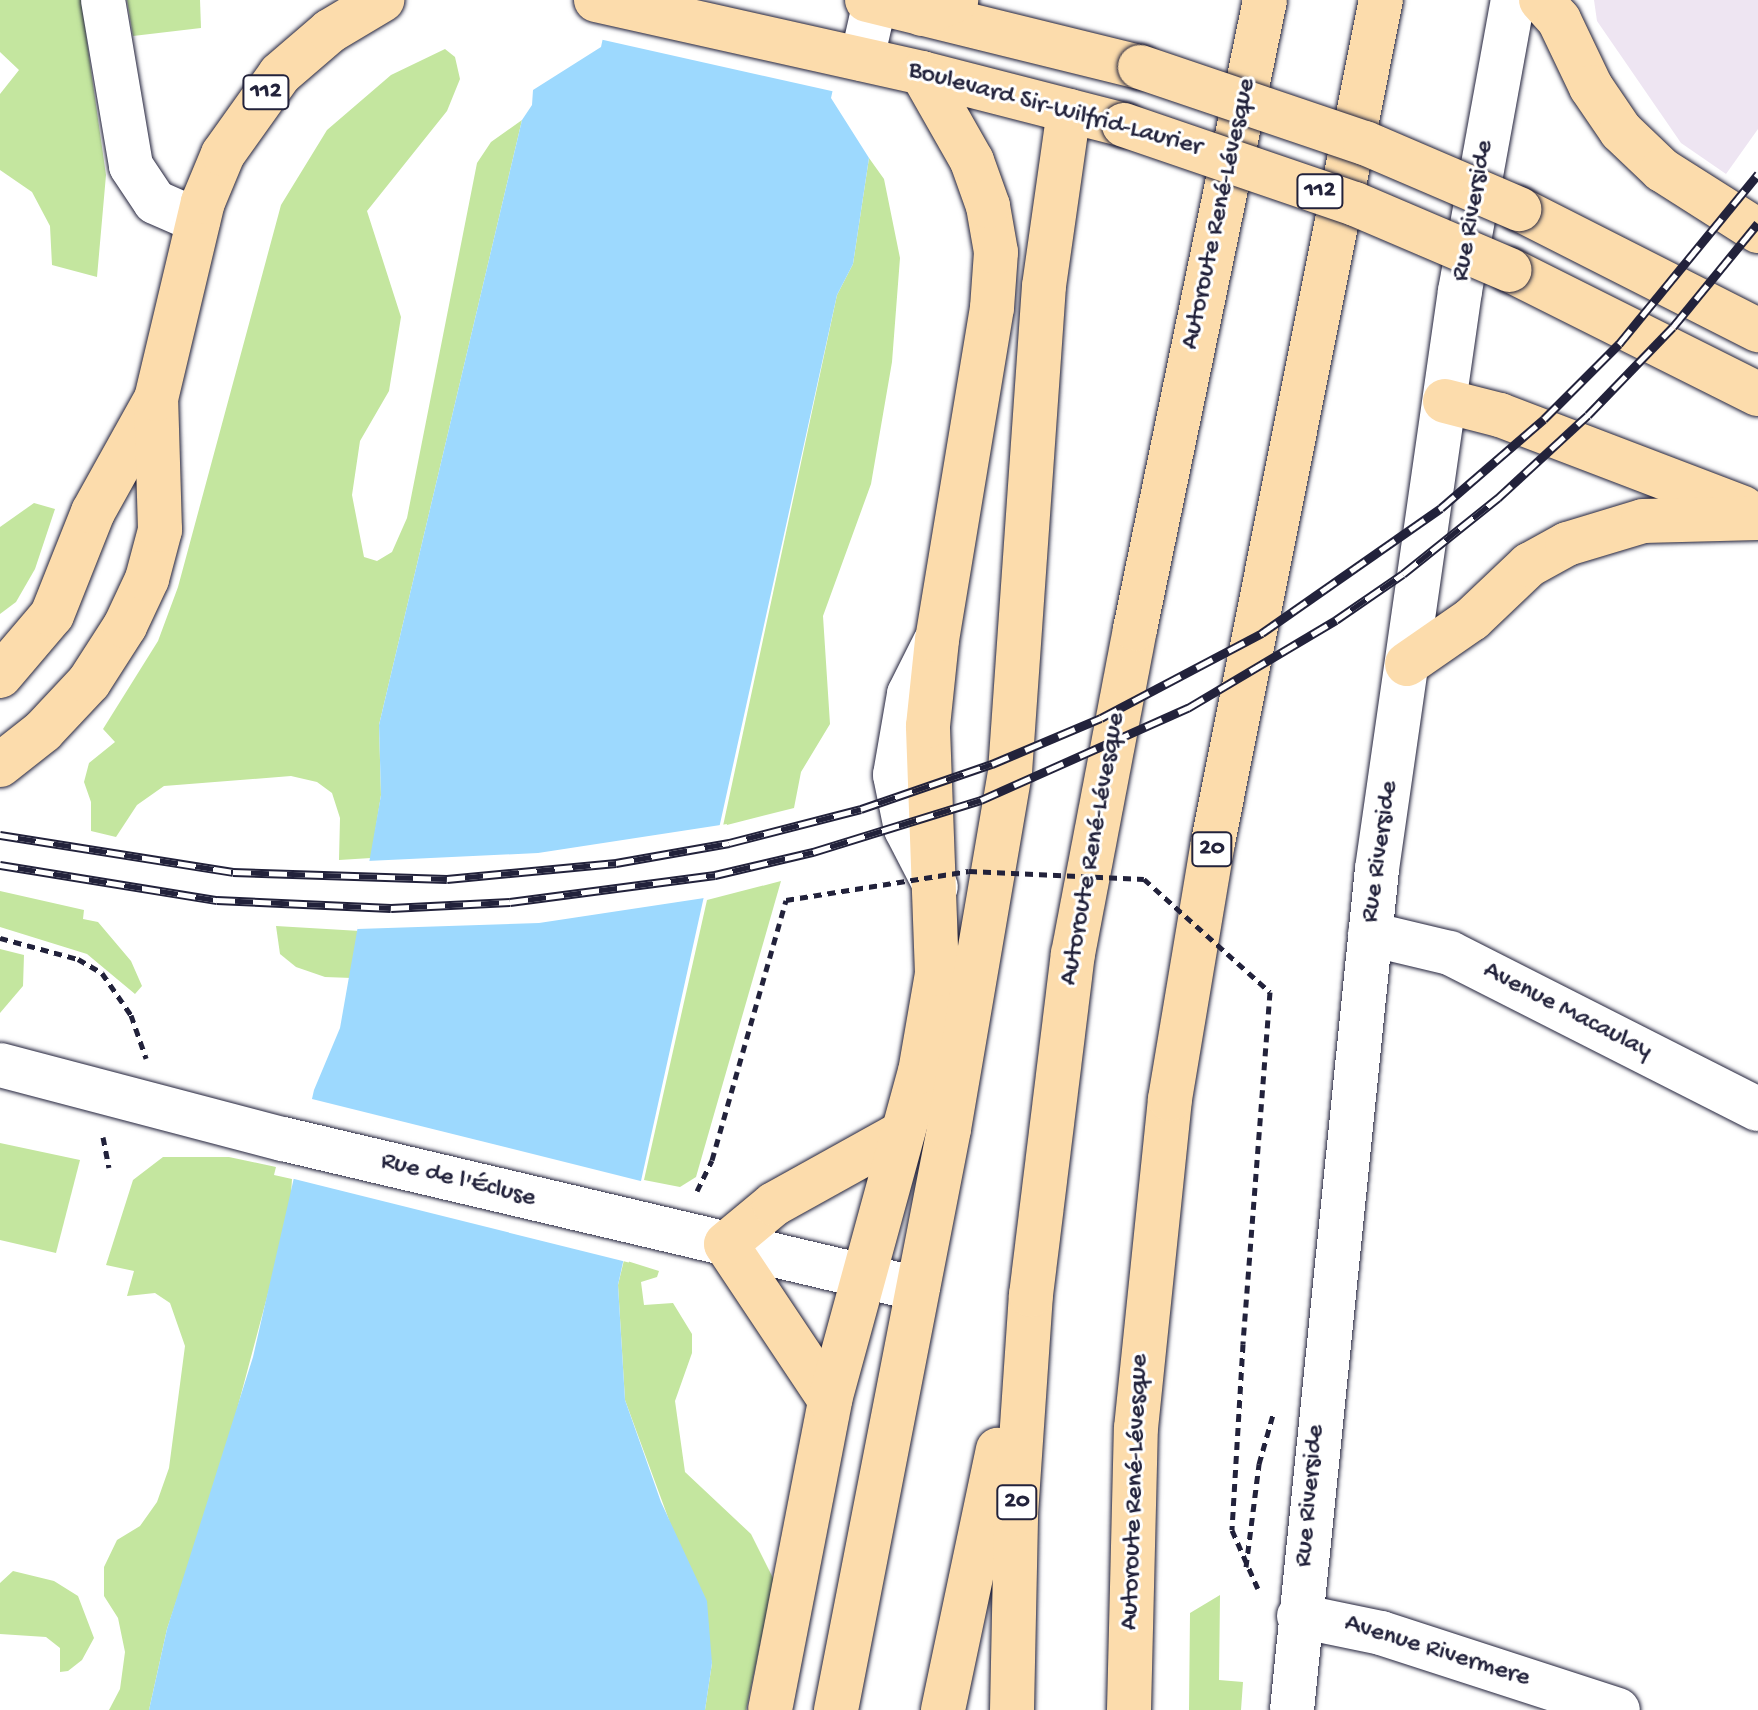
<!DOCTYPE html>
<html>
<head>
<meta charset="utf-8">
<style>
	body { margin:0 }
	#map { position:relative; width:1758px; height:1710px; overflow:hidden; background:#fff; font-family:"Gochi Hand",sans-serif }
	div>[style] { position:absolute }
	.built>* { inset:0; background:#eee5f2 }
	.green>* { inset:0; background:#c4e69f }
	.water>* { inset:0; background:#9dd9fe }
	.pier>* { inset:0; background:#fff; transform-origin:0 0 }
	.path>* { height:5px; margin-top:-2.5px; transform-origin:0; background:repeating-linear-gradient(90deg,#22223b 0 8px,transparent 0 14px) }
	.roads { filter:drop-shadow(0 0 2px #22223b) drop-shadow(0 0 2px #22223b) }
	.minor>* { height:44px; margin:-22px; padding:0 22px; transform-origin:22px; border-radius:22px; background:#fff }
	.major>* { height:44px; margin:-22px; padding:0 22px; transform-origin:22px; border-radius:22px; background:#fcdcac }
	.highway>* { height:44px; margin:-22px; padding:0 22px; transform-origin:22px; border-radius:22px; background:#fcdcac }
	.rail>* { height:9px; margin-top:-4.5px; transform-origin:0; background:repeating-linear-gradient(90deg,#fff 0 18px,#22223b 0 36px); box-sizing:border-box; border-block:2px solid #22223b }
	.path-bridge>* { height:5px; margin-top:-2.5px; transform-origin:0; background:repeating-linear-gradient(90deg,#22223b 0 8px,transparent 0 14px) }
	.bridges { filter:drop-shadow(0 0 2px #22223b) drop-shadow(0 0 2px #22223b) }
	.major-bridge>* { height:44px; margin:-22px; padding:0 22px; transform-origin:22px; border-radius:22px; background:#fcdcac }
	span { translate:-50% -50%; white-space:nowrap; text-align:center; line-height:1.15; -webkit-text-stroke:6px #fff; paint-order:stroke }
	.shield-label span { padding:2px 6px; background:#fff; border:2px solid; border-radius:6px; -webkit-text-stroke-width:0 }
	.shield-label { font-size:24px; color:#22223b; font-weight:700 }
	.street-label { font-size:26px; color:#22223b }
</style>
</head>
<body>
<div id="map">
	<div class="built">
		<i style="clip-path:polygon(1594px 0,1758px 0,1758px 129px,1726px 174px,1681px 143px,1597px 21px)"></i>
	</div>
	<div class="green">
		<i style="clip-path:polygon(0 0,81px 0,106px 175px,97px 277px,52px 265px,50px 226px,32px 192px,0 170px,0 94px,19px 70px,0 52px)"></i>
		<i style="clip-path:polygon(127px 0,200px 0,201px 28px,133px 36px)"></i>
		<i style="clip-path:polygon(445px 49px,455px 57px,460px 79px,447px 111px,367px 211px,401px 317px,389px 391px,360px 441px,352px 495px,364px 557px,377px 561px,392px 552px,407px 518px,477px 163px,491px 142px,522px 120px,379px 725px,381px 795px,371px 858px,339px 860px,340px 818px,332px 793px,317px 782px,291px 776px,164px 786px,137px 805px,116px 837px,91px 831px,91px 802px,84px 782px,89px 763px,115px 742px,103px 729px,158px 641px,178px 587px,281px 205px,327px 130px,391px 75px)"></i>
		<i style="clip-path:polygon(869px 158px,884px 179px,900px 258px,892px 362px,871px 484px,823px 616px,830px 724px,801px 772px,794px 808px,723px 826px,837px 295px,853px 264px)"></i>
		<i style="clip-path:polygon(34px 503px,55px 509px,35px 569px,16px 602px,0 614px,0 527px)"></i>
		<i style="clip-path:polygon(781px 881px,696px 1177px,680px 1187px,644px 1180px,707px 900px)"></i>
		<i style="clip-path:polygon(0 891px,84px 910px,83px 919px,98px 922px,131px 961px,142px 986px,135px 994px,87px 954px,0 927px)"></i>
		<i style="clip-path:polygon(276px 926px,360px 931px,352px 978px,325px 977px,296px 967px,280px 954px)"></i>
		<i style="clip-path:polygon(0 949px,24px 955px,23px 986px,0 1013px)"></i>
		<i style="clip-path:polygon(0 1143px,80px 1160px,56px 1253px,0 1240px)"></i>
		<i style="clip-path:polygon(163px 1157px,229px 1157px,276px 1167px,274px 1175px,292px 1179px,290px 1211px,223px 1462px,167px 1629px,149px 1710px,109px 1710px,120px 1689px,125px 1652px,118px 1618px,104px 1596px,104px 1567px,117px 1540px,140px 1526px,157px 1502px,169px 1468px,185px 1346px,170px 1303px,155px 1293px,127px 1296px,134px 1271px,106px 1265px,133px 1180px)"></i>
		<i style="clip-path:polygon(624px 1260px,659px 1271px,657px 1277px,641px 1282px,644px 1305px,673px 1303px,692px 1334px,692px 1353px,675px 1401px,685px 1472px,751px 1534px,774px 1580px,746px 1710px,705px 1710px,712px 1663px,680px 1550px,625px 1400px,618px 1285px)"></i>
		<i style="clip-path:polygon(13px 1571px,54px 1581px,78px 1596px,94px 1638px,82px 1660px,68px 1671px,60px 1672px,60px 1648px,46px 1637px,0 1634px,0 1583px)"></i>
		<i style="clip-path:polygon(1220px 1595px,1219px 1680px,1243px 1682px,1241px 1710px,1189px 1710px,1190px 1613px)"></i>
	</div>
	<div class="water">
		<i style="clip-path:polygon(611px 0,853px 0,831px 98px,869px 158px,853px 264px,837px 295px,618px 1285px,625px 1400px,661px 1502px,707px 1601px,712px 1663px,705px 1710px,149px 1710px,167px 1629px,253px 1357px,314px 1090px,340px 1028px,381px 795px,379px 725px,522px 120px,532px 105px,533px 90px,601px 47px)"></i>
	</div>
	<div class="pier">
		<i style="clip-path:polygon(607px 0,857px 0,836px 92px,599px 39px)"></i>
		<i style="clip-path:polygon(727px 824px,711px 897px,539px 923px,357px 929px,367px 861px,538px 853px)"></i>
		<i style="left:308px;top:1098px;width:351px;height:82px;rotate:14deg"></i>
	</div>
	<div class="path">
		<i style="left:0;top:938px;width:81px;rotate:15.1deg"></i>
		<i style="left:78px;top:959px;width:28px;rotate:30deg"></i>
		<i style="left:102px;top:973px;width:51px;rotate:55.4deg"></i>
		<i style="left:131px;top:1015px;width:46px;rotate:70.8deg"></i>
		<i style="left:103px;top:1137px;width:31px;rotate:79deg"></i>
		<i style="left:697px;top:1191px;width:34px;rotate:-64deg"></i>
		<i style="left:1243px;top:1344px;width:186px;rotate:93.4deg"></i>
		<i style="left:1232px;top:1530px;width:64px;rotate:66.2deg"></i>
		<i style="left:1246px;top:1567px;width:104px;rotate:-82.8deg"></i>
		<i style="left:1259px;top:1464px;width:55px;rotate:-74.2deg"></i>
	</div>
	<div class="roads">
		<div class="minor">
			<i style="left:103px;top:0;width:168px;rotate:80.4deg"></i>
			<i style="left:131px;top:166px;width:43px;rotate:56.3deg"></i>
			<i style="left:155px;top:202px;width:47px;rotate:23.8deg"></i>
			<i style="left:862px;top:59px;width:58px;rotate:-77.2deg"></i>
			<i style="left:935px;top:642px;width:58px;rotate:116.6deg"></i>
			<i style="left:909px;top:694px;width:82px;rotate:99.8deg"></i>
			<i style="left:895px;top:775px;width:55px;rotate:78.5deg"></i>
			<i style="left:906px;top:829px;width:65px;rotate:62.7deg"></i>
			<i style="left:1370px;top:934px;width:82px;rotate:13.4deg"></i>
			<i style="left:1450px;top:953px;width:345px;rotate:26.9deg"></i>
			<i style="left:0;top:1065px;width:293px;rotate:14.7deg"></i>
			<i style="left:283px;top:1139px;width:652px;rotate:13.29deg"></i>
			<i style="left:1299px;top:1616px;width:84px;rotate:11.7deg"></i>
			<i style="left:1381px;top:1633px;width:249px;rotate:18deg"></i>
			<i style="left:1292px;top:1710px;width:845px;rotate:-84.23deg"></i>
			<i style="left:1377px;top:869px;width:584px;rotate:-81.83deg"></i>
			<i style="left:1460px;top:291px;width:296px;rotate:-79.7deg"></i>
		</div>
		<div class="major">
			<i style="left:596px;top:0;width:334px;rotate:12.6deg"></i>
			<i style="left:922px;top:73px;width:209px;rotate:14.4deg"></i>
			<i style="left:867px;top:0;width:281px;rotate:13.8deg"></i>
			<i style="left:1541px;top:0;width:27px;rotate:48deg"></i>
			<i style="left:1559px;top:20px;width:74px;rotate:64.5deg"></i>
			<i style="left:1591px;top:87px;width:53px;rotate:55.7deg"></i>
			<i style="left:1621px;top:131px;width:57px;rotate:43.6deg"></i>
			<i style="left:1662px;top:170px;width:114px;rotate:32.4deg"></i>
			<i style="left:1519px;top:209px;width:268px;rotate:26.9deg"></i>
			<i style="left:1510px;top:270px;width:277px;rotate:26.6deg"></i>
			<i style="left:1445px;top:401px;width:57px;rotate:14.3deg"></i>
			<i style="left:1500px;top:415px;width:260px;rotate:20.9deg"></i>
			<i style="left:1407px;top:664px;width:79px;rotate:-34.7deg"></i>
			<i style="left:1472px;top:619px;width:79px;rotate:-43.5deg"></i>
			<i style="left:1529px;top:565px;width:43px;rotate:-28.9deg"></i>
			<i style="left:1567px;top:544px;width:79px;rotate:-16.8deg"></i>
			<i style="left:1643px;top:521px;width:115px;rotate:-1.5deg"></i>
			<i style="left:0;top:676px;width:80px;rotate:-49.6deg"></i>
			<i style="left:52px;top:615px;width:111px;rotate:-68.3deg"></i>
			<i style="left:93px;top:512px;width:129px;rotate:-60.9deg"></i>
			<i style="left:0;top:765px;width:55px;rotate:-38.3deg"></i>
			<i style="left:43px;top:731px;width:67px;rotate:-46.8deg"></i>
			<i style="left:89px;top:682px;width:67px;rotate:-57.3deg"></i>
			<i style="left:125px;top:626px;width:52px;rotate:-64.9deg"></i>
			<i style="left:147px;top:579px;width:51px;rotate:-75.1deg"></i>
			<i style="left:160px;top:530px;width:131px;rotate:-91.7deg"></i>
			<i style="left:156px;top:399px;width:203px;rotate:-76.6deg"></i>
			<i style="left:203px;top:202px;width:52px;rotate:-67.4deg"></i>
			<i style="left:223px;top:154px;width:98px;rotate:-54.5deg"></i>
			<i style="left:280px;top:74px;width:66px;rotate:-40.7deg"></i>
			<i style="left:330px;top:31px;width:61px;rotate:-30.8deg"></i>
		</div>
		<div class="highway">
			<i style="left:922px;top:14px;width:37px;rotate:-22deg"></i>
			<i style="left:830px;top:1400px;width:187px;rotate:-123.7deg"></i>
			<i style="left:726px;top:1244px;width:62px;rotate:-39.8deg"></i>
			<i style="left:774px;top:1204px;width:146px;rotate:-29deg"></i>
			<i style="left:770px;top:1710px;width:316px;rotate:-79deg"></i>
			<i style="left:830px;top:1400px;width:340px;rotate:-74.7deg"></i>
			<i style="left:920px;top:1072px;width:99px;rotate:-80.2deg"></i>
			<i style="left:937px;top:974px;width:248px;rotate:-92.1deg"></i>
			<i style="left:928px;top:726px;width:86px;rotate:-84deg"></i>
			<i style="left:937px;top:640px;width:337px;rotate:-80.6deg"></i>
			<i style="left:992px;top:308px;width:56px;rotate:-85.9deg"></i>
			<i style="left:996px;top:252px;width:47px;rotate:-99.9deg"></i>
			<i style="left:988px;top:206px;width:48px;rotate:-109.6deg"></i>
			<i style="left:972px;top:161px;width:101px;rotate:-119.6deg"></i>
			<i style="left:836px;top:1710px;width:592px;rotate:-78.99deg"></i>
			<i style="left:949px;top:1129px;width:362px;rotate:-80.3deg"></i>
			<i style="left:1010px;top:772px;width:487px;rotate:-86deg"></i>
			<i style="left:1044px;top:286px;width:177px;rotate:-81.9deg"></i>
			<i style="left:943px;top:1710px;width:266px;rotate:-78.1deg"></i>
			<i style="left:1012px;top:1710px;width:196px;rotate:-88.8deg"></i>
			<i style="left:1016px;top:1514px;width:220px;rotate:-86.1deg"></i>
			<i style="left:1031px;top:1295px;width:344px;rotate:-83deg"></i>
			<i style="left:1073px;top:954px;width:331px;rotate:-79.2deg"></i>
			<i style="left:1135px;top:629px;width:642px;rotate:-78.32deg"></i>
			<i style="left:1129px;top:1710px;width:282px;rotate:-88.6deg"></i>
			<i style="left:1136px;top:1428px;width:331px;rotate:-84.1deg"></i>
			<i style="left:1170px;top:1099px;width:261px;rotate:-80.5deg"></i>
			<i style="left:1213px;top:842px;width:859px;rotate:-78.72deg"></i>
		</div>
	</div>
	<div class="rail">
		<i style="left:0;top:835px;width:236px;rotate:9deg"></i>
		<i style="left:233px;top:872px;width:214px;rotate:1.9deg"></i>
		<i style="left:447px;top:879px;width:170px;rotate:-5.4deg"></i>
		<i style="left:616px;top:863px;width:115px;rotate:-10deg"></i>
		<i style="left:729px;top:843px;width:136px;rotate:-14.4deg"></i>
		<i style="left:861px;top:809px;width:139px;rotate:-19deg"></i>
		<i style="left:992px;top:764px;width:118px;rotate:-22.9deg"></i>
		<i style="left:1101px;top:718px;width:182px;rotate:-27.8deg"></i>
		<i style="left:1262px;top:633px;width:218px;rotate:-34.9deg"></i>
		<i style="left:1441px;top:508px;width:136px;rotate:-40.8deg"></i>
		<i style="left:1544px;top:419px;width:106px;rotate:-45deg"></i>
		<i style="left:1619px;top:344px;width:220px;rotate:-50.7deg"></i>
		<i style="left:0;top:865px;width:220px;rotate:9.2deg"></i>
		<i style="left:217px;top:900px;width:174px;rotate:2.6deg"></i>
		<i style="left:391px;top:908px;width:119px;rotate:-2.9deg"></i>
		<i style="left:510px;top:902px;width:207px;rotate:-7.5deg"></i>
		<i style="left:715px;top:875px;width:101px;rotate:-13.2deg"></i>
		<i style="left:813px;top:852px;width:176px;rotate:-17.2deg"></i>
		<i style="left:981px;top:800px;width:227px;rotate:-24deg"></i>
		<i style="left:1188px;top:708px;width:172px;rotate:-30.7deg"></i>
		<i style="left:1336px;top:620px;width:81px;rotate:-34.5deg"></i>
		<i style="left:1403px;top:574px;width:122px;rotate:-38.7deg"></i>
		<i style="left:1498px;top:498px;width:122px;rotate:-42.7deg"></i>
		<i style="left:1588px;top:415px;width:122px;rotate:-46deg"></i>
		<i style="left:1673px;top:327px;width:134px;rotate:-50.7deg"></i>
	</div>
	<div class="path-bridge">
		<i style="left:712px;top:1160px;width:270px;rotate:-74.1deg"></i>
		<i style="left:786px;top:900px;width:185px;rotate:-9deg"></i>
		<i style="left:969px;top:871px;width:175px;rotate:2.6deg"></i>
		<i style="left:1144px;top:879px;width:169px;rotate:41.9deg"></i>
		<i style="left:1270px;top:992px;width:353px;rotate:94.4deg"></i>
	</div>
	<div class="bridges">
		<div class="major-bridge">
			<i style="left:1140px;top:67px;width:237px;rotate:18.7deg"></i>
			<i style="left:1365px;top:143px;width:168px;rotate:23.2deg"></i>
			<i style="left:1124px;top:125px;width:244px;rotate:18.9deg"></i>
			<i style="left:1355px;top:204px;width:168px;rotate:23.1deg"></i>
		</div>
	</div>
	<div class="shield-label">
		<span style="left:266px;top:92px">112</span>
		<span style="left:1320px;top:191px">112</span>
		<span style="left:1212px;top:849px">20</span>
		<span style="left:1017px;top:1502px">20</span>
	</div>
	<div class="street-label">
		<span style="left:1055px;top:110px;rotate:15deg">Boulevard Sir-Wilfrid-Laurier</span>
		<span style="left:1474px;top:211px;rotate:-80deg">Rue Riverside</span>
		<span style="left:1220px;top:214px;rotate:-78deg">Autoroute René-Lévesque</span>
		<span style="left:1094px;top:849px;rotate:-80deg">Autoroute René-Lévesque</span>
		<span style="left:1381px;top:852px;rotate:-82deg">Rue Riverside</span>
		<span style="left:1567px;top:1012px;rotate:27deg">Avenue Macaulay</span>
		<span style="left:458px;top:1181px;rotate:14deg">Rue de l'Écluse</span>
		<span style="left:1136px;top:1492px;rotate:-88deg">Autoroute René-Lévesque</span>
		<span style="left:1311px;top:1496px;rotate:-85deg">Rue Riverside</span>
		<span style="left:1437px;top:1652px;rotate:17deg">Avenue Rivermere</span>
	</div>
</div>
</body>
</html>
